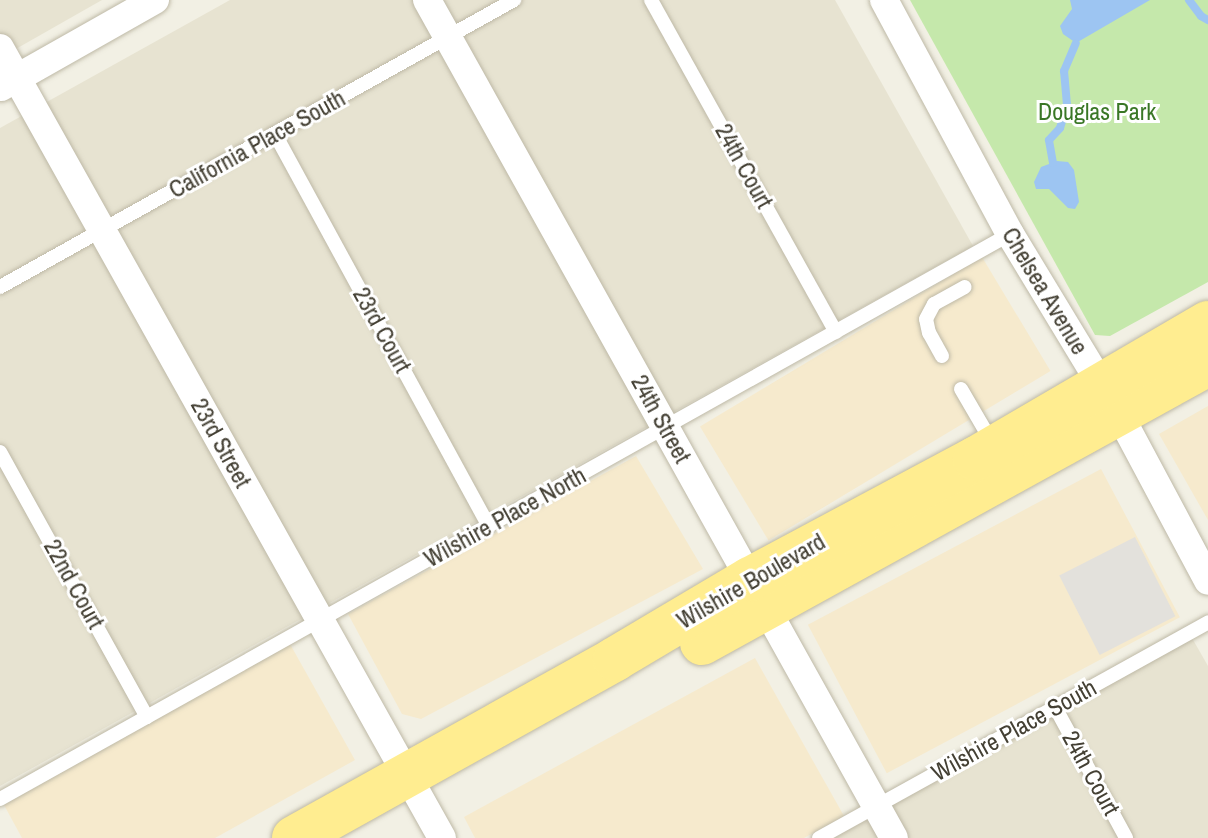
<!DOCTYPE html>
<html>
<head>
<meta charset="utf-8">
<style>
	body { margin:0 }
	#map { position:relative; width:1208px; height:838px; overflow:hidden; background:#f2f0e4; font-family:"Archivo Narrow",sans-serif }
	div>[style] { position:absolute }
	.residential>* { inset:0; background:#e7e3d1 }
	.commercial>* { inset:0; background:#f6eacd; transform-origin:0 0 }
	.green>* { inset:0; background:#c5e8ab }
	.parking>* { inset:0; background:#e3e1dc; transform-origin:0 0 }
	.water>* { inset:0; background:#9dc5f2 }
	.stream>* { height:8px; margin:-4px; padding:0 4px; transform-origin:4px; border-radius:4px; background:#9dc5f2 }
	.roads { filter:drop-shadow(0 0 2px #beb9a6) drop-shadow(0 0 2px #beb9a6) }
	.service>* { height:14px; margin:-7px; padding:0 7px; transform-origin:7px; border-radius:7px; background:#fff }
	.minor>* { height:28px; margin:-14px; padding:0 14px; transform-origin:14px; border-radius:14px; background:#fff }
	.primary>* { height:44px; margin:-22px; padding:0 22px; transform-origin:22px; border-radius:22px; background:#ffed90 }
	span { translate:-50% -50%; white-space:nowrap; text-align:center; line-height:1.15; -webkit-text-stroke:6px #fff; paint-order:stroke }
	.park-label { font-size:24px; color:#3a7726 }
	.street-label { font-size:24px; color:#444034 }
</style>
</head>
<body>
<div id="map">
	<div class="residential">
		<i style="clip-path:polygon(0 0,102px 0,0 58px)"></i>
		<i style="clip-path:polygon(230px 0,835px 0,973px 246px,0 786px,0 128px)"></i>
		<i style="clip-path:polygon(1192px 638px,1208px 666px,1208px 838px,834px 838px)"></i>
	</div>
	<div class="commercial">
		<i style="left:982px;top:257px;width:133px;height:329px;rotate:59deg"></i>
		<i style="clip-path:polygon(1208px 406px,1208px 520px,1159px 434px)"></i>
		<i style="clip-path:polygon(636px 456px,703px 569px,421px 719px,402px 714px,348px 614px)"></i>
		<i style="left:1101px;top:469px;width:168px;height:332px;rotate:62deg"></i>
		<i style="clip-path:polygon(290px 644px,355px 760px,215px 838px,22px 838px,4px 805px)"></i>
		<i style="clip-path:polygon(755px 658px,844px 816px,804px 838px,475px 838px,464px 817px)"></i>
	</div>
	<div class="green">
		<i style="clip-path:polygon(910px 0,1208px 0,1208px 282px,1110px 336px,1095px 335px)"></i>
	</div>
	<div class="parking">
		<i style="left:1135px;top:537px;width:89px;height:85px;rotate:63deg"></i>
	</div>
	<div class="water">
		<i style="clip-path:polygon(1070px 0,1150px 0,1076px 43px,1063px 34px,1060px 26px,1072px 9px)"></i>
		<i style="clip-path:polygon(1057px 161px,1068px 162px,1074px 170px,1079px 202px,1075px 209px,1068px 208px,1049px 189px,1036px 189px,1034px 182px,1041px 167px)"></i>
	</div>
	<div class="stream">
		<i style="left:1189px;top:0;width:20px;rotate:53deg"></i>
		<i style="left:1201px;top:16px;width:8px;rotate:30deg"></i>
		<i style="left:1053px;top:163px;width:23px;rotate:-100deg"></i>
		<i style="left:1049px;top:140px;width:16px;rotate:-47deg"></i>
		<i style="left:1060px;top:128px;width:24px;rotate:-73deg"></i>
		<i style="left:1067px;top:105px;width:34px;rotate:-95deg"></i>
		<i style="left:1064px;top:71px;width:30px;rotate:-67deg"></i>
	</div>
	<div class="roads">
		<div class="service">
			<i style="left:651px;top:0;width:380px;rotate:60.9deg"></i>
			<i style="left:275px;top:134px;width:447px;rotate:61.4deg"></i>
			<i style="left:0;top:287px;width:589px;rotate:-29.18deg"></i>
			<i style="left:942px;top:356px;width:26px;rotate:-119deg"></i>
			<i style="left:929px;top:333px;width:14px;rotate:-102deg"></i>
			<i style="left:926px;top:319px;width:17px;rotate:-62deg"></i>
			<i style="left:934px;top:304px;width:35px;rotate:-29deg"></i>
			<i style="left:961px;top:389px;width:64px;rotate:59.8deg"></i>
			<i style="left:0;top:452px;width:303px;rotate:61deg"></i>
			<i style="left:1055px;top:707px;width:149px;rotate:61.5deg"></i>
			<i style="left:0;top:799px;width:1157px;rotate:-29.22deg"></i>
			<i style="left:819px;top:838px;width:445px;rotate:-29deg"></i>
		</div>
		<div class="minor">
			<i style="left:427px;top:0;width:959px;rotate:60.87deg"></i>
			<i style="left:884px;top:0;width:266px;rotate:61.7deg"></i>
			<i style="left:1010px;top:234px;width:210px;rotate:58.8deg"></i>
			<i style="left:1119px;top:414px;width:189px;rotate:61.9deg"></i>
			<i style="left:0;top:48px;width:905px;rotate:60.77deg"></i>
			<i style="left:1px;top:87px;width:177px;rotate:-29.5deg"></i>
		</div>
		<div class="primary">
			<i style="left:702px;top:643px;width:578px;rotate:-28.87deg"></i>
			<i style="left:294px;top:838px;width:368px;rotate:-29.1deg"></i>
			<i style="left:615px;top:659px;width:157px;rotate:-30.7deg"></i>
			<i style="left:750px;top:579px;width:255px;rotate:-28.1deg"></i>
			<i style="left:975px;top:459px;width:270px;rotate:-30.3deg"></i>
		</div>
	</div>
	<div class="park-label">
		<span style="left:1097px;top:112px">Douglas Park</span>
	</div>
	<div class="street-label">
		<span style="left:257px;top:144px;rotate:-29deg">California Place South</span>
		<span style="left:744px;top:166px;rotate:61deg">24th Court</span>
		<span style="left:1045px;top:291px;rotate:59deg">Chelsea Avenue</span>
		<span style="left:382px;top:330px;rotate:61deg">23rd Court</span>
		<span style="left:661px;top:419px;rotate:61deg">24th Street</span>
		<span style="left:221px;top:443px;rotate:61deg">23rd Street</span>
		<span style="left:505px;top:517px;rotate:-29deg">Wilshire Place North</span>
		<span style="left:751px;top:581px;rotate:-30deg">Wilshire Boulevard</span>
		<span style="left:74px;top:584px;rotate:61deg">22nd Court</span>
		<span style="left:1014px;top:730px;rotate:-29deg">Wilshire Place South</span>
		<span style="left:1091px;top:773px;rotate:61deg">24th Court</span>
	</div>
</div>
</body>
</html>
